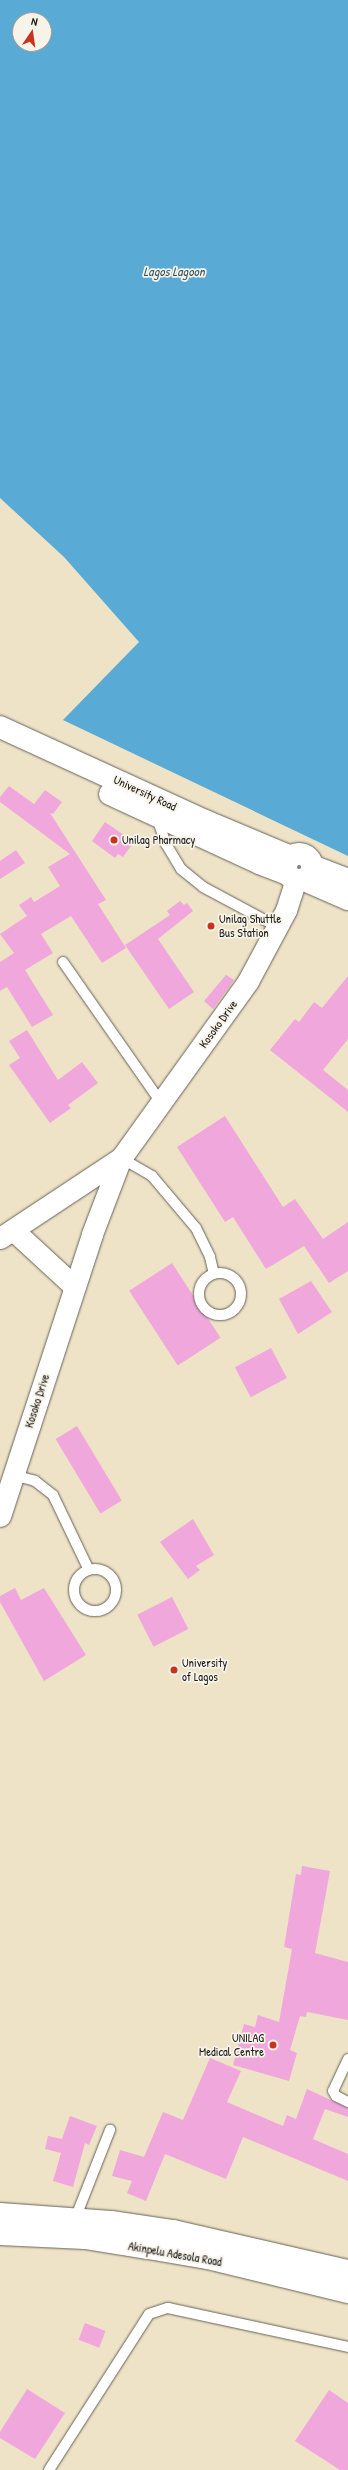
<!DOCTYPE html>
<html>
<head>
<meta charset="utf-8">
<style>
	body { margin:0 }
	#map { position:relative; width:348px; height:2470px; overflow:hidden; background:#eee3c7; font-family:"Patrick Hand",sans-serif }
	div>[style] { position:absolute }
	.water>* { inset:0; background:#59aad4 }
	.building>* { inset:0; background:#f0a7dc; transform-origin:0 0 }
	.roads { filter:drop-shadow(0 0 1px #666258) drop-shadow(0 0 1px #666258) }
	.service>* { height:10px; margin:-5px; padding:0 5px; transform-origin:5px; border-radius:5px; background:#fff }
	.service>.ring { margin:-5px; padding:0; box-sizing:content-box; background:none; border:10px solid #fff; border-radius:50% }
	.minor>* { height:21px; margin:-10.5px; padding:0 10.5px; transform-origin:10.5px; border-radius:10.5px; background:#fff }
	.tertiary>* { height:22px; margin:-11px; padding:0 11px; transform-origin:11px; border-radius:11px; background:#fff }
	.secondary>* { height:22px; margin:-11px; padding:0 11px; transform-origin:11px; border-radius:11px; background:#fff }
	.secondary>.ring { margin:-11px; padding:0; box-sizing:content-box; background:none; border:22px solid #fff; border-radius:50% }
	.dots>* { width:11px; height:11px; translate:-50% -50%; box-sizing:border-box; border:2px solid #f7f3e8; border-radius:50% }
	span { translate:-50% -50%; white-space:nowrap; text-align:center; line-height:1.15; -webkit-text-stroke:3.5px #f7f3e8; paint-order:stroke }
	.street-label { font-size:12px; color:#1c1c1c }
	.poi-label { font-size:12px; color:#1c1c1c }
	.left { translate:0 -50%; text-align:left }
	.right { translate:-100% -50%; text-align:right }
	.water-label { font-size:13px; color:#345566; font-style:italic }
	.north { position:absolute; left:12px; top:12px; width:40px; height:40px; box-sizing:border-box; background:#f7f3e8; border:1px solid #9f9d96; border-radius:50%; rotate:13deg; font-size:11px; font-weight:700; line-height:16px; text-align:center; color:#1c1c1c }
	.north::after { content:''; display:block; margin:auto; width:14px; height:18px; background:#c8321e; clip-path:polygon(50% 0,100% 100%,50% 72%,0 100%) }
</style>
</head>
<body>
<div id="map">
	<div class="water">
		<i style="clip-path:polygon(evenodd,0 0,348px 0,348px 856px,63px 720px,139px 642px,64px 557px,0 498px,0 0,20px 20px,44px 20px,44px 44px,20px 44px,20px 20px)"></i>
	</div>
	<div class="building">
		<i style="clip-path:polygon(9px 786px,34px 804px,45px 790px,62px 802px,53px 814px,50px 813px,106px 900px,98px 904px,126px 948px,102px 963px,71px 916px,41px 934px,53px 953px,25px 970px,53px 1015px,32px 1027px,7px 987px,0 991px,0 962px,14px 953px,0 934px,27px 916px,19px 905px,31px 897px,34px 902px,60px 886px,48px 867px,70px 854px,0 802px,0 797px)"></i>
		<i style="clip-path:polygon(105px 822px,134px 842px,123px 857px,118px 854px,115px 858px,92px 841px)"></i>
		<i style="clip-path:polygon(16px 850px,25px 863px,0 879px,0 861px)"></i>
		<i style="clip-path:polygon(180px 901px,184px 905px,187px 903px,193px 911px,158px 939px,194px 992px,169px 1009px,125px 945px,170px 915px,167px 911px)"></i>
		<i style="clip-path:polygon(226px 975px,234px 980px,213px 1009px,204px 1001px)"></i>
		<i style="clip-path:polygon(348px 976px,348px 1039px,323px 1070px,348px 1090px,348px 1112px,270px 1050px,295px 1019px,299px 1022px,314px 1002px,322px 1008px)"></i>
		<i style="clip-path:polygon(27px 1030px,58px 1080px,82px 1062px,98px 1083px,68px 1105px,71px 1108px,50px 1123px,9px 1065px,20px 1058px,9px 1041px)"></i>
		<i style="clip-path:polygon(225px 1116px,283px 1207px,295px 1199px,323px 1239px,348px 1222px,348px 1271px,329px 1283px,304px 1246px,266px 1269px,233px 1217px,225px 1222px,177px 1147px)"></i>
		<i style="left:172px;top:1263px;width:89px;height:51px;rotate:57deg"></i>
		<i style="clip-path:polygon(311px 1281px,332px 1312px,298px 1334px,279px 1299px)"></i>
		<i style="left:271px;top:1348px;width:34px;height:41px;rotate:62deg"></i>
		<i style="left:77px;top:1426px;width:87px;height:25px;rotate:59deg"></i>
		<i style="clip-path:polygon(193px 1519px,214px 1555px,196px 1566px,200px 1570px,188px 1579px,160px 1542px)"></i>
		<i style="clip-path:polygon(15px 1588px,21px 1600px,44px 1588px,86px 1655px,44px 1681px,0 1602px,0 1596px)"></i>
		<i style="left:172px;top:1597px;width:36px;height:39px;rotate:63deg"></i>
		<i style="clip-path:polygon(302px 1866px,330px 1871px,315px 1953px,348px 1962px,348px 2020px,307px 2012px,306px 2017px,300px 2016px,290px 2050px,297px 2053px,289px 2081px,233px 2065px,244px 2024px,255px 2027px,258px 2015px,279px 2022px,292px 1949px,284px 1947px,296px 1874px,301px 1875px)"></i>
		<i style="clip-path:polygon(210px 2058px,241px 2071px,227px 2102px,283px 2126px,287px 2115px,296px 2119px,307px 2089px,348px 2108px,348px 2117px,325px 2109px,313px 2139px,348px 2154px,348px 2181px,243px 2137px,226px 2179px,165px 2154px,146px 2201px,127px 2193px,132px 2181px,112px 2176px,120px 2150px,144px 2157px,163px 2112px,183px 2120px)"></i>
		<i style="clip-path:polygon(70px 2116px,97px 2126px,89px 2145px,85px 2143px,73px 2187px,53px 2181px,61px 2153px,45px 2149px,48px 2136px,62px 2139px)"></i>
		<i style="left:85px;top:2323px;width:22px;height:18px;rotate:21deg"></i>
		<i style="clip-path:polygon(27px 2389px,65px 2413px,35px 2459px,0 2438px,0 2432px)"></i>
		<i style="clip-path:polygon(329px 2390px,348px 2403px,348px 2470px,340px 2470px,295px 2441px)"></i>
	</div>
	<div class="roads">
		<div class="service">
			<i style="left:157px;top:818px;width:28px;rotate:71deg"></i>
			<i style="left:166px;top:844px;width:29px;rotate:59deg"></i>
			<i style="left:181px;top:869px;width:28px;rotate:39deg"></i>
			<i style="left:203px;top:887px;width:85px;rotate:28.1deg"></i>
			<i style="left:63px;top:962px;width:169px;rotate:55.1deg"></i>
			<i style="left:121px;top:1158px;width:36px;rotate:30deg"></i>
			<i style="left:152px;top:1176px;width:68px;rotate:49.8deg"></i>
			<i style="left:196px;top:1228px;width:32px;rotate:64deg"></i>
			<i style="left:210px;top:1257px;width:17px;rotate:77deg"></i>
			<i class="ring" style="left:199px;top:1273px;width:32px;height:32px"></i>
			<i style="left:13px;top:1475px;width:23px;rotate:15deg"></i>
			<i style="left:35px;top:1481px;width:23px;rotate:38deg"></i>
			<i style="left:53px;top:1495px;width:83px;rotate:64.4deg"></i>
			<i class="ring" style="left:74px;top:1569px;width:32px;height:32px"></i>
			<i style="left:348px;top:2059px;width:35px;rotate:115deg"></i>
			<i style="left:333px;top:2091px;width:6px;rotate:59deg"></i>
			<i style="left:336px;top:2096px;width:13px;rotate:27deg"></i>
			<i style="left:75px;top:2219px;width:96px;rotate:-68.5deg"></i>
			<i style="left:49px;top:2470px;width:185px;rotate:-57.3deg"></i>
			<i style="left:149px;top:2314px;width:20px;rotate:-18deg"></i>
			<i style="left:168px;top:2308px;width:184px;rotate:12.2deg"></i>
		</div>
		<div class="minor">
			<i style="left:13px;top:1230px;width:83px;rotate:42.6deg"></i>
			<i style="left:0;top:1238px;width:145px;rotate:-33.5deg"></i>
			<i style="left:0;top:1516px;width:297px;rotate:-71.9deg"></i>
			<i style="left:92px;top:1234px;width:81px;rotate:-69.1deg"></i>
			<i style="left:121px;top:1158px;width:218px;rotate:-54.3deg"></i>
			<i style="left:248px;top:981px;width:81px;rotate:-61.8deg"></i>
			<i style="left:286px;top:910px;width:32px;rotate:-72deg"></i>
		</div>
		<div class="tertiary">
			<i style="left:0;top:2214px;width:111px;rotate:4.1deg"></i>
			<i style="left:111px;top:2222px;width:63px;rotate:8.3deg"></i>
			<i style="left:173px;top:2231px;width:180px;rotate:12.9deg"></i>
			<i style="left:0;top:2234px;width:85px;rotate:2.7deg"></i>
			<i style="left:85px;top:2238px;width:64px;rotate:9deg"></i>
			<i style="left:148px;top:2248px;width:61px;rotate:9.5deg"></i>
			<i style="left:208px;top:2258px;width:144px;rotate:13.7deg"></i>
		</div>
		<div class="secondary">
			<i style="left:0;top:727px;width:226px;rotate:24.6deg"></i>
			<i style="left:205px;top:821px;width:93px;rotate:22.7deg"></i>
			<i style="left:110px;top:794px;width:164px;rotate:24.8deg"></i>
			<i style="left:259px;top:863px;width:30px;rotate:21deg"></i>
			<i class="ring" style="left:286px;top:854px;width:4px;height:4px"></i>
			<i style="left:312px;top:866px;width:39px;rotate:21deg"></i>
			<i style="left:304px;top:880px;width:48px;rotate:23.4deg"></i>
		</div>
	</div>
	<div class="dots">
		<i style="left:114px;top:840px;background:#c8321e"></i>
		<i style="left:211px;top:926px;background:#c8321e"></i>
		<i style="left:174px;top:1670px;background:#c8321e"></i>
		<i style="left:273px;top:2045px;background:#c8321e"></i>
	</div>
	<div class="street-label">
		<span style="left:145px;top:793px;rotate:25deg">University Road</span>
		<span style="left:218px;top:1024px;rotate:-54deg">Kosoko Drive</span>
		<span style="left:37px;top:1401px;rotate:-72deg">Kosoko Drive</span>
		<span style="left:175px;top:2254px;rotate:10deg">Akinpelu Adesola Road</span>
	</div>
	<div class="poi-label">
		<span class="left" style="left:122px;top:840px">Unilag Pharmacy</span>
		<span class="left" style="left:219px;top:926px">Unilag Shuttle<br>Bus Station</span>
		<span class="left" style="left:182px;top:1670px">University<br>of Lagos</span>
		<span class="right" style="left:264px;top:2045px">UNILAG<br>Medical Centre</span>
	</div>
	<div class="water-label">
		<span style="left:174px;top:271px">Lagos Lagoon</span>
	</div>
	<div class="north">N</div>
</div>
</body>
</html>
